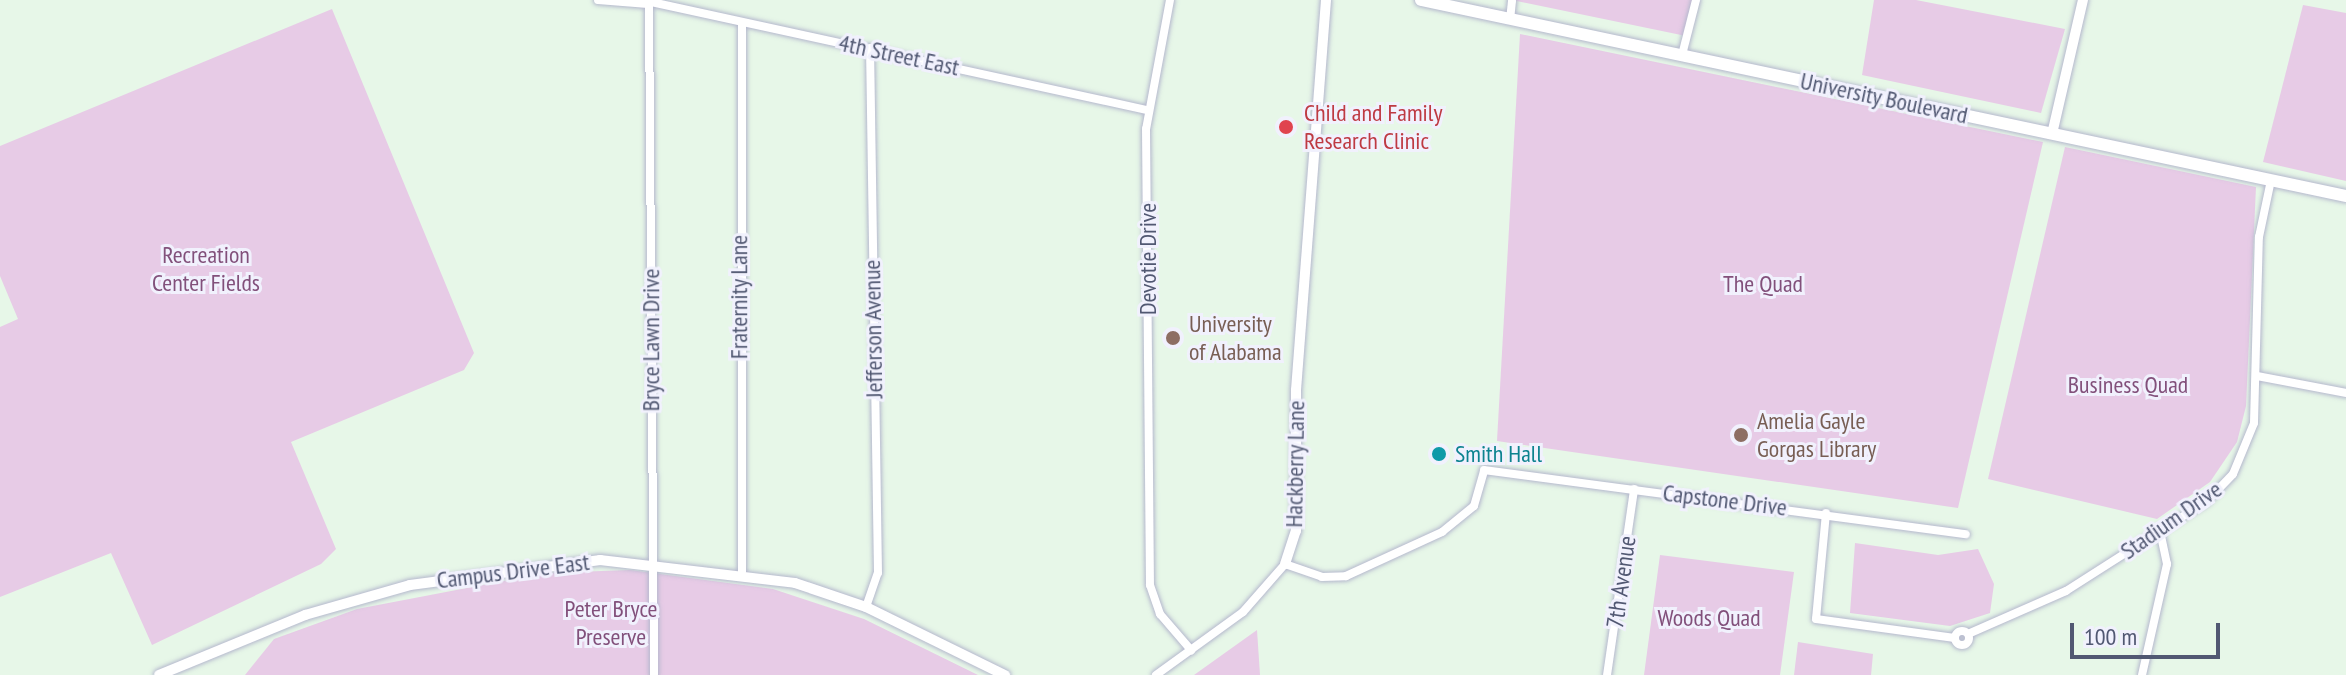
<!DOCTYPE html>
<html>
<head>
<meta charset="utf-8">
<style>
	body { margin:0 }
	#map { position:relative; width:2346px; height:675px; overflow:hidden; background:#ebebfa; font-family:"PT Sans Narrow",sans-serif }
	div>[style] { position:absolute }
	.education>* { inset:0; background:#e7f7e8; transform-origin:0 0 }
	.green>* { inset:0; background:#e7cbe6 }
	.roads { filter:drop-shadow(0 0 2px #b5b8cd) drop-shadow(0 0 2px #b5b8cd) }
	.minor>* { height:8px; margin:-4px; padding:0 4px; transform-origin:4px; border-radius:4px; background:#fff }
	.minor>.ring { margin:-4px; padding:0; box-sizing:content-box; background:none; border:8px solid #fff; border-radius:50% }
	.tertiary>* { height:10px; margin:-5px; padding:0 5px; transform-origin:5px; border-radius:5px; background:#fff }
	.secondary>* { height:12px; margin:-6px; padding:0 6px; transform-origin:6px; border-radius:6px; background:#fff }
	.dots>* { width:22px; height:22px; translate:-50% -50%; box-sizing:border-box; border:4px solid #f1f1fd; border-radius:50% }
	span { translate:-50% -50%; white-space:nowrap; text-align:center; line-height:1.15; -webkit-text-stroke:6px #f1f1fd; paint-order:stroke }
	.street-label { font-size:24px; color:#515872 }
	.health-label { font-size:24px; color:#be3a42 }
	.left { translate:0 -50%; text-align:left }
	.park-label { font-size:24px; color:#82507b }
	.education-label { font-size:24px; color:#785e54 }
	.culture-label { font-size:24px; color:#0d838f }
	.scale { position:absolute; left:2070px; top:623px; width:150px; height:36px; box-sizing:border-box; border:4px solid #515872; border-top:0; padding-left:10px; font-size:24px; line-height:28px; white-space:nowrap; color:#515872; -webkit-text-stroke:6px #f1f1fd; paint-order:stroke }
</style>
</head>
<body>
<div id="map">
	<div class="education">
		<i style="left:0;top:0;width:2346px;height:675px"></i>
	</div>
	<div class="green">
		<i style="clip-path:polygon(1512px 0,1696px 0,1686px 36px)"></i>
		<i style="clip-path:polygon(1874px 0,1916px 0,2065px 29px,2041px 113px,1862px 75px)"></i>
		<i style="clip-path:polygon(2303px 5px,2346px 13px,2346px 181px,2263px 162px)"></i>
		<i style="clip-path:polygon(332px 9px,474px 353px,464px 370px,291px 442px,336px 549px,321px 564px,152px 645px,111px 553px,0 597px,0 327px,18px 319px,0 276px,0 146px)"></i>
		<i style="clip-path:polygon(1520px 34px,2043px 142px,1958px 508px,1497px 441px)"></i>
		<i style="clip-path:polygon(2065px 147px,2256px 187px,2246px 406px,2237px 442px,2210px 482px,2157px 519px,1988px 479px)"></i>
		<i style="clip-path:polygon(1855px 543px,1938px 555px,1978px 549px,1994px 584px,1990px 613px,1950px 626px,1850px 613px)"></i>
		<i style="clip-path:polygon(1660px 555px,1794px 572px,1780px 675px,1644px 675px)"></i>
		<i style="clip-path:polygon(630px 570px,773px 589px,864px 619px,978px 675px,245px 675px,274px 639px,357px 609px,546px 573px)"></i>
		<i style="clip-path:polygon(1257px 630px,1260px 675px,1194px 675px)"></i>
		<i style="clip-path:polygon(1798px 642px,1873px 654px,1871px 675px,1794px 675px)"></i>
	</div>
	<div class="roads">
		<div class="minor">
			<i style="left:598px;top:0;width:50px;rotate:4.6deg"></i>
			<i style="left:642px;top:0;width:517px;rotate:12.29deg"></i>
			<i style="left:1170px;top:0;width:131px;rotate:100.5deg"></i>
			<i style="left:1146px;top:129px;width:456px;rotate:89.5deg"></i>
			<i style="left:1150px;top:585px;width:31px;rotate:71deg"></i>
			<i style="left:1160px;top:614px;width:48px;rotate:49.3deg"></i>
			<i style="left:649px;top:4px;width:671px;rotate:89.57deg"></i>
			<i style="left:1510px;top:20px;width:20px;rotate:-84deg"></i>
			<i style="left:742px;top:23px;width:549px;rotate:90deg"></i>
			<i style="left:1682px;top:55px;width:57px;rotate:-75.7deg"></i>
			<i style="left:2257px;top:376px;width:91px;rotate:10.8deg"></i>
			<i style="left:1826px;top:513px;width:106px;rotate:95.4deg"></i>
			<i style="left:1816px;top:619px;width:140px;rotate:7.8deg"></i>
			<i style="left:866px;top:607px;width:36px;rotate:-71deg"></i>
			<i style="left:878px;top:573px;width:525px;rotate:-90.87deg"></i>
			<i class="ring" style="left:1955px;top:631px;width:6px;height:6px"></i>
			<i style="left:1968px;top:634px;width:107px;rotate:-23.7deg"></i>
			<i style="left:2066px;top:591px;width:167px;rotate:-32.6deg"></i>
			<i style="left:2207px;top:501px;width:37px;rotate:-46deg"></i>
			<i style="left:2233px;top:474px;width:55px;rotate:-67.6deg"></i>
			<i style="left:2254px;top:423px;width:186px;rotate:-88.5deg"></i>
			<i style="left:2259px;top:237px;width:58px;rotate:-78.1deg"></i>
			<i style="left:1156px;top:675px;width:107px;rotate:-35.9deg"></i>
			<i style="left:1243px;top:612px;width:64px;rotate:-48.8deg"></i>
			<i style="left:1285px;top:564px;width:39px;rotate:19deg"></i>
			<i style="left:1322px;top:577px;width:24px;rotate:-2deg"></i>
			<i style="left:1346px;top:576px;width:106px;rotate:-24.6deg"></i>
			<i style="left:1442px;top:532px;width:41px;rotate:-39.1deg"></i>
			<i style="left:1474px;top:506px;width:37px;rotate:-74deg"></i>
			<i style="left:1484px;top:470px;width:486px;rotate:7.6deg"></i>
			<i style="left:1607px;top:675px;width:188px;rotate:-81.7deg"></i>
			<i style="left:2142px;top:675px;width:114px;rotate:-77.3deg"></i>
			<i style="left:2167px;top:564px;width:35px;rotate:-102deg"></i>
		</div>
		<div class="tertiary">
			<i style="left:2052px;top:134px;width:138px;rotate:-77deg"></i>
			<i style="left:1285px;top:564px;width:35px;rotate:-72deg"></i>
			<i style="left:1296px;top:531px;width:141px;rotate:-90deg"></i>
			<i style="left:1296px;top:390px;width:391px;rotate:-85.6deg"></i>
			<i style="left:159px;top:675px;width:158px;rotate:-22.3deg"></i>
			<i style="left:305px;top:615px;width:109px;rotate:-15.9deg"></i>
			<i style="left:410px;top:585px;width:192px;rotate:-7.5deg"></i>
			<i style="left:600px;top:560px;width:196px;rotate:6.7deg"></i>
			<i style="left:795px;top:583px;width:75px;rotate:18.7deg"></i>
			<i style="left:866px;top:607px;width:155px;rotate:26.1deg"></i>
		</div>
		<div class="secondary">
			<i style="left:1421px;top:0;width:946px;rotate:11.96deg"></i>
		</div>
	</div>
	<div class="dots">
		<i style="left:1286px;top:127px;background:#e0444e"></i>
		<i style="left:1173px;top:338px;background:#8d6e63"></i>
		<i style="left:1741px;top:435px;background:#8d6e63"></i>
		<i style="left:1439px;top:454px;background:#0f9aa8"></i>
	</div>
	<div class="street-label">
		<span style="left:899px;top:55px;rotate:12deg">4th Street East</span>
		<span style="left:1884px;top:98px;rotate:12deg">University Boulevard</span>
		<span style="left:1148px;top:259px;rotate:-90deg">Devotie Drive</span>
		<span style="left:739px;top:297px;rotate:-90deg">Fraternity Lane</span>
		<span style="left:873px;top:329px;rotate:-91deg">Jefferson Avenue</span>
		<span style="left:651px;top:340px;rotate:-90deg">Bryce Lawn Drive</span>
		<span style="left:1295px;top:464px;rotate:-89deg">Hackberry Lane</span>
		<span style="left:1725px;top:500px;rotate:7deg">Capstone Drive</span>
		<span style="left:2171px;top:520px;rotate:-35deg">Stadium Drive</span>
		<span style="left:513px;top:571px;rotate:-7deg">Campus Drive East</span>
		<span style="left:1621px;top:582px;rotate:-82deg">7th Avenue</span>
	</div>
	<div class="health-label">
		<span class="left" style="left:1304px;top:127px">Child and Family<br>Research Clinic</span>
	</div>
	<div class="park-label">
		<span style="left:206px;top:269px">Recreation<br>Center Fields</span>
		<span style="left:1763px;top:284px">The Quad</span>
		<span style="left:2128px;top:385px">Business Quad</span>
		<span style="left:611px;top:623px">Peter Bryce<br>Preserve</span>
		<span style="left:1709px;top:618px">Woods Quad</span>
	</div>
	<div class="education-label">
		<span class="left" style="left:1189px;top:338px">University<br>of Alabama</span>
		<span class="left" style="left:1757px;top:435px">Amelia Gayle<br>Gorgas Library</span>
	</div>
	<div class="culture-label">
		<span class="left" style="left:1455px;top:454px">Smith Hall</span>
	</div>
	<div class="scale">100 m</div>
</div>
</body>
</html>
